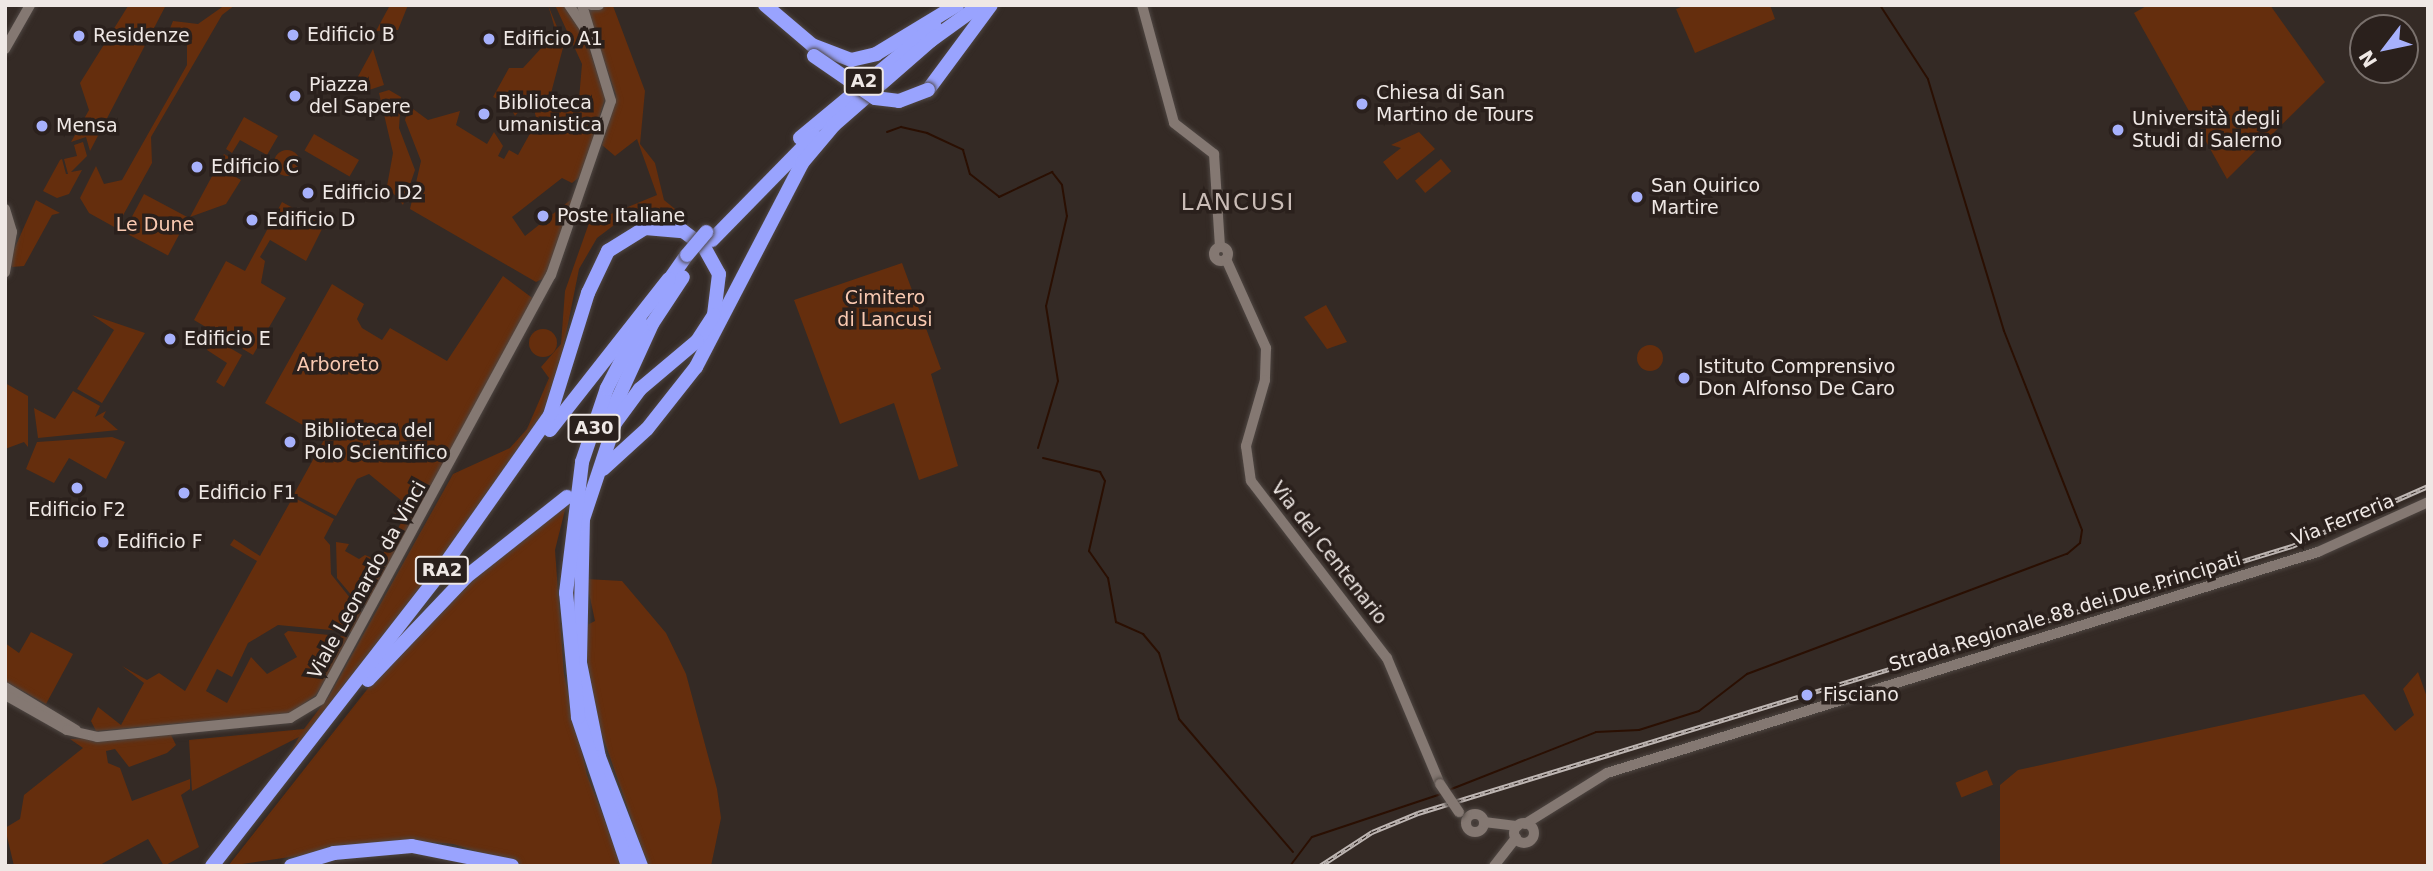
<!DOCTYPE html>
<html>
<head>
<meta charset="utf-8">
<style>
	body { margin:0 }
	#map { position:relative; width:2433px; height:871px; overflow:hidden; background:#342a25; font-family:"DejaVu Sans",sans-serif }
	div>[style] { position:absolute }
	.green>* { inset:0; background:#652e0d; transform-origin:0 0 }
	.round { border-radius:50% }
	.stream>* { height:2px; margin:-1px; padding:0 1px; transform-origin:1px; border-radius:1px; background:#2a0f02 }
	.roads { filter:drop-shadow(0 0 2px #4e4642) drop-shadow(0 0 2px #4e4642) }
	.secondary>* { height:10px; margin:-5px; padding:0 5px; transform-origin:5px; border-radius:5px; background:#847872 }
	.secondary>.ring { margin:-5px; padding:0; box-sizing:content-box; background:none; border:10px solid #847872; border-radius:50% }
	.highway>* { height:14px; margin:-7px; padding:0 7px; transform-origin:7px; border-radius:7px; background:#99a3fe }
	.rail>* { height:4.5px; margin-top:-2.25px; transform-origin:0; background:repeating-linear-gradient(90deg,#2a201c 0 5px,#beb6b3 0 10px); box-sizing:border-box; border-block:2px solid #beb6b3 }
	.bridges { filter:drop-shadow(0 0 2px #4e4642) drop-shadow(0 0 2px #4e4642) }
	.secondary-bridge>* { height:10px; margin:-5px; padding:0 5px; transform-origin:5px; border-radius:5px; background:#847872 }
	.highway-bridge>* { height:14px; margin:-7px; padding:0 7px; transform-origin:7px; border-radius:7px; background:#99a3fe }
	.dots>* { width:19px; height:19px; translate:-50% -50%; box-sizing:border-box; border:4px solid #2a201c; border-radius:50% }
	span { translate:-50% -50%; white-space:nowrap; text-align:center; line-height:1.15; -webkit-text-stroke:7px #2a201c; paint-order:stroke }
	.shield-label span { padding:2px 5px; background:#2a201c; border:2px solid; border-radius:5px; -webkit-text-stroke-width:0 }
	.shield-label { font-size:18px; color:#efe8e5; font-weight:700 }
	.poi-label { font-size:19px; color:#efe8e5 }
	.left { translate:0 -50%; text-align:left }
	.park-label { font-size:19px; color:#f9c9b1 }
	.street-label { font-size:19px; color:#efe8e5 }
	.quarter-label { font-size:23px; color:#c9bcb6; letter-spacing:2px }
	.frame { position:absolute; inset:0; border:7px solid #efe8e5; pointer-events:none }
	.north { position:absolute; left:2349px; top:14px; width:70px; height:70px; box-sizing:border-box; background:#2a201c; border:2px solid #79706c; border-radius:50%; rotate:238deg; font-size:19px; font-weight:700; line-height:28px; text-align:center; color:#efe8e5 }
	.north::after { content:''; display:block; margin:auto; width:24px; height:32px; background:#a7b1fc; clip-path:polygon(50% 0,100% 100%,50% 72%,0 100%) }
</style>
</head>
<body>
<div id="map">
	<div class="green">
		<i style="clip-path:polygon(166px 5px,90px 151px,86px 137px,71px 142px,89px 110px,80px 83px,128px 6px)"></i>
		<i style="clip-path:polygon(225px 5px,235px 5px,222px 15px,151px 137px,152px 163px,116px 228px,89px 213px,80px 198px,96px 166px,104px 184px,122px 180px,187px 65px,187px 35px,177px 32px,164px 43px,173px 21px,198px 24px)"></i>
		<i style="clip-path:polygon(390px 5px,408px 5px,398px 30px,376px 31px)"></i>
		<i style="clip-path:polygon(548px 5px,564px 44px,550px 97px,578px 111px,582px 64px,555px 5px,565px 5px,587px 41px,605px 98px,582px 175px,572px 183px,562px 178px,512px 217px,525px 236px,573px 198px,545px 278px,536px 282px,410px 209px,421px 161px,405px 120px,409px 106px,428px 120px,460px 111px,456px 125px,487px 144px,494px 132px,503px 146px,498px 156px,504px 159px,509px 150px,518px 155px,537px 121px,533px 106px,526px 103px,515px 116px,508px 103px,519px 94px,509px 90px,502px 101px,493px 97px,509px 68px,523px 68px,556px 32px)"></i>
		<i style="clip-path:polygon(1686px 5px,1770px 5px,1775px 19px,1695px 53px,1676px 9px)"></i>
		<i style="clip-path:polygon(2148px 5px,2270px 5px,2325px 82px,2227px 179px,2134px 13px)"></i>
		<i style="clip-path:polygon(613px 6px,645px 91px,640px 144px,655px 163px,664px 200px,686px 218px,657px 210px,626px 216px,597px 238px,579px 269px,553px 399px,419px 594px,283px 766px,299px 737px,192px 791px,189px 740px,304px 729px,329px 696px,453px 474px,510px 448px,527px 429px,549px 378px,541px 367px,561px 344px,565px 291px,589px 223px,657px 195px,637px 139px,615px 156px,602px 145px,616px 95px,586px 7px)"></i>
		<i style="clip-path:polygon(373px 49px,384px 85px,369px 90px,355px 82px)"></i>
		<i style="clip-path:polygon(389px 90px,401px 97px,399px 128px,415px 170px,403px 205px,387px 186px,393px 153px,379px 93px)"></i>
		<i style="clip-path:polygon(244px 117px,278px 136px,267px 155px,240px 140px,232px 153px,226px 149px)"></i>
		<i style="clip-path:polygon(1419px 132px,1435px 149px,1397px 180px,1383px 162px,1401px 148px,1391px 145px)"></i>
		<i style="left:314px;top:134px;width:52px;height:19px;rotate:30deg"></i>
		<i style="clip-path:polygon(83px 142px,87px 156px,71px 172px,82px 170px,69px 194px,57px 198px,43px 191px,60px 160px,62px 159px,66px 174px,68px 174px,64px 159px,77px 156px,74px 145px)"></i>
		<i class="round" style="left:274px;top:150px;width:26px;height:26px"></i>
		<i style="clip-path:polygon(224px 154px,229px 157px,223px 170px,241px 180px,226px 204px,190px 217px)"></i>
		<i style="left:1441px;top:159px;width:16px;height:34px;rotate:50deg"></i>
		<i style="left:144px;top:194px;width:50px;height:43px;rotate:28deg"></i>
		<i style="clip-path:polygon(36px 200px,60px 213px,52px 215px,24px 266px,12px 267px,9px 261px)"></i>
		<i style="clip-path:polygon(282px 202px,324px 225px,306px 261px,270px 240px,260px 257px,265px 261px,261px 283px,286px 298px,253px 355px,194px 320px,226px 261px,245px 271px)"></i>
		<i style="clip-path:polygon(902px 263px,941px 369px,931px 374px,958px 466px,919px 480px,894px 403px,840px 424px,794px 300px)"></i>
		<i style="clip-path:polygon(503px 276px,535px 300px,367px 605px,358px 603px,337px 578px,336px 542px,349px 544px,345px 551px,359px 559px,365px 555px,379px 561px,401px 523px,393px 518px,402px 501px,369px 474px,357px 479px,336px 516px,294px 494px,325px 438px,265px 403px,332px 284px,364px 304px,357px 319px,362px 328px,382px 340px,390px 328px,447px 361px)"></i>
		<i style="clip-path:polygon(1326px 305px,1347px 342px,1327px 349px,1304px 317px)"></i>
		<i style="clip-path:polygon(92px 315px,145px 333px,102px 403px,77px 389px,114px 330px)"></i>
		<i class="round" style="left:529px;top:329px;width:28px;height:28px"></i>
		<i style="clip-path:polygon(213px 338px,242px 355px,224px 387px,216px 382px,227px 363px,207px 350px)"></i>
		<i class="round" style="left:1637px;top:345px;width:26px;height:26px"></i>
		<i style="clip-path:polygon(5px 383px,28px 396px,28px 447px,24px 442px,5px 449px)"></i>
		<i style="clip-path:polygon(73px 391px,100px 406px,95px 417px,106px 411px,103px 417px,118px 430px,38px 438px,34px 408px,55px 419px)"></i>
		<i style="clip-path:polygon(112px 437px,125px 442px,106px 479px,69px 458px,54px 483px,26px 469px,37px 442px)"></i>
		<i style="clip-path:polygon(293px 497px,334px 519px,324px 538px,330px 545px,331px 574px,362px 613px,352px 632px,278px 625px,248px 643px,232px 677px,217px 669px,206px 691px,227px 703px,251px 657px,267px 674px,297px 657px,284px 634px,288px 631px,350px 637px,316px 695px,290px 713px,96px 731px,91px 721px,98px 707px,121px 725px,144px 683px,122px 666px,147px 680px,159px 673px,185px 691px,257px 561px,230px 545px,234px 539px,260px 556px)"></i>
		<i style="clip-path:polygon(566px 506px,555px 550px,564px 674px,587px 775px,623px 866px,525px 866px,453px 844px,408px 840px,228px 866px,373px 682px,473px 578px)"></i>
		<i style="clip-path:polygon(586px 579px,622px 581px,666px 633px,686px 674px,717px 789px,721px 818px,711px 866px,648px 866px,597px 720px,586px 651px,585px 626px,595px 621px)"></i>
		<i style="clip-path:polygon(31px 632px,73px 654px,46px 704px,5px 681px,5px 643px,19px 653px)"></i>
		<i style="clip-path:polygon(2418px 672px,2428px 700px,2428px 866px,2000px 866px,2000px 785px,2018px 770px,2364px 694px,2395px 731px,2414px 715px,2403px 689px)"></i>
		<i style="clip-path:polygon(171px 735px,176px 745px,167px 753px,129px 767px,115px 749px,106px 751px,108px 763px,120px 768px,132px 801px,190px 779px,190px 789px,181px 795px,199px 847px,164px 866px,148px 839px,98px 866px,14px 866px,5px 828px,20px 819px,24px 795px,83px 748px,70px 739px)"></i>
		<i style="left:1987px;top:770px;width:16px;height:34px;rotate:68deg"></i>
	</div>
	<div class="stream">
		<i style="left:887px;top:132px;width:15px;rotate:-20deg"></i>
		<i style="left:901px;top:127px;width:27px;rotate:13deg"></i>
		<i style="left:927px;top:133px;width:40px;rotate:25deg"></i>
		<i style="left:963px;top:150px;width:25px;rotate:74deg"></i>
		<i style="left:970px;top:174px;width:37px;rotate:38deg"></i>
		<i style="left:999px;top:197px;width:59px;rotate:-25.3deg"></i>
		<i style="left:1052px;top:172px;width:16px;rotate:52deg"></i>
		<i style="left:1062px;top:185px;width:31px;rotate:81deg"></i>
		<i style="left:1067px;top:216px;width:92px;rotate:103.1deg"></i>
		<i style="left:1046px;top:306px;width:76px;rotate:80.9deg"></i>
		<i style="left:1058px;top:381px;width:70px;rotate:106.6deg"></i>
		<i style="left:1043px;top:458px;width:59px;rotate:13.8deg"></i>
		<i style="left:1100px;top:472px;width:10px;rotate:61deg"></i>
		<i style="left:1105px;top:481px;width:72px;rotate:102.9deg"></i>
		<i style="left:1089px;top:551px;width:33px;rotate:55deg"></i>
		<i style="left:1108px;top:578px;width:45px;rotate:79.7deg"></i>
		<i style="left:1116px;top:622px;width:30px;rotate:24deg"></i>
		<i style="left:1143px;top:634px;width:25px;rotate:50deg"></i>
		<i style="left:1159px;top:653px;width:69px;rotate:73.1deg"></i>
		<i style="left:1179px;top:719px;width:175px;rotate:49.4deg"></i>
		<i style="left:1449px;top:790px;width:158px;rotate:-21.5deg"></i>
		<i style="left:1596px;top:732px;width:43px;rotate:-2.7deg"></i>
		<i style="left:1639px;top:730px;width:63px;rotate:-17.6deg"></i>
		<i style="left:1699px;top:711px;width:61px;rotate:-37.6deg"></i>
		<i style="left:1747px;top:674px;width:342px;rotate:-20.6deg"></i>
		<i style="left:2067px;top:554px;width:17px;rotate:-40deg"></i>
		<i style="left:2080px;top:543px;width:13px;rotate:-81deg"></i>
		<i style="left:2082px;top:530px;width:214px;rotate:-111.4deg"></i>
		<i style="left:2004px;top:331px;width:263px;rotate:-106.8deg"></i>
		<i style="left:1928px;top:79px;width:88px;rotate:-123deg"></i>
		<i style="left:1290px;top:866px;width:36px;rotate:-53deg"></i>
		<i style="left:1312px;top:837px;width:136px;rotate:-18.4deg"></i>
	</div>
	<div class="roads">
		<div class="secondary">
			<i style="left:569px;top:5px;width:32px;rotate:56deg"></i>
			<i style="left:591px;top:5px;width:8px"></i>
			<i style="left:1142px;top:5px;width:122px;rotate:74.8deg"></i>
			<i style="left:1174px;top:123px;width:51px;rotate:37.8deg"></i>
			<i style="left:1214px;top:154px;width:93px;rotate:86.3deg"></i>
			<i style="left:5px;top:49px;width:51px;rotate:-60.4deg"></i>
			<i style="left:5px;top:209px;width:24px;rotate:73deg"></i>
			<i style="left:12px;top:232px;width:41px;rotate:99.9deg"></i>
			<i class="ring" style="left:1214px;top:247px;width:4px;height:4px"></i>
			<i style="left:1226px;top:259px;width:98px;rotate:65.8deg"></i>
			<i style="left:1266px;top:348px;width:32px;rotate:92deg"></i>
			<i style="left:1265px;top:380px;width:69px;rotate:106.1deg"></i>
			<i style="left:1246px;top:446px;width:35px;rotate:82deg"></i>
			<i style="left:1251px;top:481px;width:223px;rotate:52.5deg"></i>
			<i style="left:1387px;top:658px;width:137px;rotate:67.2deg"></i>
			<i style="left:5px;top:687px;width:83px;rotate:31.2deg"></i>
			<i style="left:5px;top:695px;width:71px;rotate:29.4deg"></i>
			<i style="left:67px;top:730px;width:31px;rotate:13deg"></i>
			<i style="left:97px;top:737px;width:194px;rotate:-5.6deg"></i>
			<i style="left:290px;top:718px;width:35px;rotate:-31deg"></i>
			<i style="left:320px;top:700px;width:484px;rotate:-61.5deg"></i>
			<i style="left:551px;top:275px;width:184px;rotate:-71deg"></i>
			<i style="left:611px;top:101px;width:100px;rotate:-106.8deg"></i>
			<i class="ring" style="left:1466px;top:814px;width:8px;height:8px"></i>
			<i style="left:1484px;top:822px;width:34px;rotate:7deg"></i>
			<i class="ring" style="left:1514px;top:823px;width:10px;height:10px"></i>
			<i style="left:1525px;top:824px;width:97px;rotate:-31.9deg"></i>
			<i style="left:1607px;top:773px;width:745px;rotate:-17.27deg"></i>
			<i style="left:2318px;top:552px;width:121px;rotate:-24.4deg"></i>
			<i style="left:1494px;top:866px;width:36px;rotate:-52deg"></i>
		</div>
		<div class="highway">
			<i style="left:765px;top:5px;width:62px;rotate:40.4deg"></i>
			<i style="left:812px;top:45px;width:42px;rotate:21deg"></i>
			<i style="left:851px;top:60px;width:26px;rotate:-13deg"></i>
			<i style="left:876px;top:54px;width:95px;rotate:-31.2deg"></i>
			<i style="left:930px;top:41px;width:62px;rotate:-35.8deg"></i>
			<i style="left:928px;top:90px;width:106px;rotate:-53.5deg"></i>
			<i style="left:800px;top:138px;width:175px;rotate:-39.7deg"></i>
			<i style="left:712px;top:240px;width:146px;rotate:-45.6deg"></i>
			<i style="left:665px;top:286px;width:38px;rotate:-55deg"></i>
			<i style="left:604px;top:429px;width:115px;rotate:-65.4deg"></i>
			<i style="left:652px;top:324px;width:56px;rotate:-56.6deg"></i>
			<i style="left:550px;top:430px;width:192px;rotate:-51.8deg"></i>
			<i style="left:603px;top:469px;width:59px;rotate:-42.3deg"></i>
			<i style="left:647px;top:429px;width:79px;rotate:-51.7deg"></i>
			<i style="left:696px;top:367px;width:230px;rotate:-62.5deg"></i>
			<i style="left:802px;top:163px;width:50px;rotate:-49.9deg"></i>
			<i style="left:834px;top:125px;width:135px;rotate:-41.1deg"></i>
			<i style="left:583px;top:517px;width:146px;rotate:91.2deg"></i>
			<i style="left:580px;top:663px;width:96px;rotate:78.6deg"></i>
			<i style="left:599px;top:757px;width:117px;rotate:68.9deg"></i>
			<i style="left:431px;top:584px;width:207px;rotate:-54.8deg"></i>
			<i style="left:550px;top:415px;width:128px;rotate:-72.7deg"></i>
			<i style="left:588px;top:293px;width:47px;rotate:-64.5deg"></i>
			<i style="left:608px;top:251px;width:44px;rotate:-31.9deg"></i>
			<i style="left:645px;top:228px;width:38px;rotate:5deg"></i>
			<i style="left:683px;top:231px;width:26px;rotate:37deg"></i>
			<i style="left:704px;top:247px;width:31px;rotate:61deg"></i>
			<i style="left:719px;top:274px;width:41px;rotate:97deg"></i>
			<i style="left:714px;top:315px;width:31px;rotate:123deg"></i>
			<i style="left:697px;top:341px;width:75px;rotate:139.9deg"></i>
			<i style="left:640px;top:389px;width:42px;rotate:126.3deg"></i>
			<i style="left:615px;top:423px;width:108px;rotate:108.4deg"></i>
			<i style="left:368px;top:680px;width:142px;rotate:-46.4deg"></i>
			<i style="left:466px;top:577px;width:129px;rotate:-38.4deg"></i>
			<i style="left:212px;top:866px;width:366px;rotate:-52.1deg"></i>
			<i style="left:291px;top:866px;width:45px;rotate:-16.8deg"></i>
			<i style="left:334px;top:853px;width:78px;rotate:-5.1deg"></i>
			<i style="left:412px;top:846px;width:102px;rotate:11.3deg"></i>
			<i style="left:628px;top:866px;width:157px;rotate:-108.6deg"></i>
			<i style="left:578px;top:717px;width:125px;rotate:-95.5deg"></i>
			<i style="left:566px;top:593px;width:132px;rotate:-83deg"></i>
			<i style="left:582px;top:462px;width:78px;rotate:-71.3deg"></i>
			<i style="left:607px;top:388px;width:73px;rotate:-62.4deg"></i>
		</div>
	</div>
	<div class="rail">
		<i style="left:1320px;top:866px;width:62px;rotate:-33.2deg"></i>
		<i style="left:1372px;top:832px;width:50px;rotate:-22.4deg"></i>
		<i style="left:1418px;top:813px;width:914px;rotate:-16.99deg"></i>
		<i style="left:2292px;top:546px;width:149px;rotate:-23.8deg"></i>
	</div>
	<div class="bridges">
		<div class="secondary-bridge">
			<i style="left:1440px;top:784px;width:34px;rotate:56deg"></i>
		</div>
		<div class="highway-bridge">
			<i style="left:814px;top:56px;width:74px;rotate:34.5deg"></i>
			<i style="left:875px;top:98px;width:24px;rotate:7deg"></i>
			<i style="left:899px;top:101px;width:31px;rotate:-21deg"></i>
			<i style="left:687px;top:255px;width:30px;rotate:-50deg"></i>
		</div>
	</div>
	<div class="dots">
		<i style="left:293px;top:35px;background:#a7b1fc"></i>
		<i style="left:79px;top:36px;background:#a7b1fc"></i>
		<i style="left:489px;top:39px;background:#a7b1fc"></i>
		<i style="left:295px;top:96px;background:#a7b1fc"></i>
		<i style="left:1362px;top:104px;background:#a7b1fc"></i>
		<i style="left:484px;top:114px;background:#a7b1fc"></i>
		<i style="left:42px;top:126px;background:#a7b1fc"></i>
		<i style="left:2118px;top:130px;background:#a7b1fc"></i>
		<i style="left:197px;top:167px;background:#a7b1fc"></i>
		<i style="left:308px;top:193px;background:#a7b1fc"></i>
		<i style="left:1637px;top:197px;background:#a7b1fc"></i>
		<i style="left:543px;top:216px;background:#a7b1fc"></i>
		<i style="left:252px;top:220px;background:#a7b1fc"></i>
		<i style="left:170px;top:339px;background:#a7b1fc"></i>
		<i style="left:1684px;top:378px;background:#a7b1fc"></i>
		<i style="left:290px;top:442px;background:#a7b1fc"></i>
		<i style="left:77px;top:488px;background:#a7b1fc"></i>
		<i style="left:184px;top:493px;background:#a7b1fc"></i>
		<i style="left:103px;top:542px;background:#a7b1fc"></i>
		<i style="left:1807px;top:695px;background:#a7b1fc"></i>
	</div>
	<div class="shield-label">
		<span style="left:864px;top:81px">A2</span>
		<span style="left:594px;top:428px">A30</span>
		<span style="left:442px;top:570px">RA2</span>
	</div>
	<div class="poi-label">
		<span class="left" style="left:307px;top:35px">Edificio B</span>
		<span class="left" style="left:93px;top:36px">Residenze</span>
		<span class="left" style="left:503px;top:39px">Edificio A1</span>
		<span class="left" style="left:309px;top:96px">Piazza<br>del Sapere</span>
		<span class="left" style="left:1376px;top:104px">Chiesa di San<br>Martino de Tours</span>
		<span class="left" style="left:498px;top:114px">Biblioteca<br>umanistica</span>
		<span class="left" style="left:2132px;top:130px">Università degli<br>Studi di Salerno</span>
		<span class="left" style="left:56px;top:126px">Mensa</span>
		<span class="left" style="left:211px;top:167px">Edificio C</span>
		<span class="left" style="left:1651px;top:197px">San Quirico<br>Martire</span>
		<span class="left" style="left:322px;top:193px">Edificio D2</span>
		<span class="left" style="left:557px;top:216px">Poste Italiane</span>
		<span class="left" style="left:266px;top:220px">Edificio D</span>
		<span class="left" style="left:184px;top:339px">Edificio E</span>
		<span class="left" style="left:1698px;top:378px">Istituto Comprensivo<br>Don Alfonso De Caro</span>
		<span class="left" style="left:304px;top:442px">Biblioteca del<br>Polo Scientifico</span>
		<span class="left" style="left:198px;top:493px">Edificio F1</span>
		<span style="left:77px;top:510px">Edificio F2</span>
		<span class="left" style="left:117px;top:542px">Edificio F</span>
		<span class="left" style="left:1823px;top:695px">Fisciano</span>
	</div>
	<div class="park-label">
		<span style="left:155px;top:225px">Le Dune</span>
		<span style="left:885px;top:309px">Cimitero<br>di Lancusi</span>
		<span style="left:338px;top:365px">Arboreto</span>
	</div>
	<div class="street-label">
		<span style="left:2343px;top:520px;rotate:-22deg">Via Ferreria</span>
		<span style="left:1329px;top:553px;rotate:52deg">Via del Centenario</span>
		<span style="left:367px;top:580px;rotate:-61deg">Viale Leonardo da Vinci</span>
		<span style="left:2065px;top:612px;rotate:-17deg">Strada Regionale 88 dei Due Principati</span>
	</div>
	<div class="quarter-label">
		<span style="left:1238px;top:202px">LANCUSI</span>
	</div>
	<div class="frame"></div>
	<div class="north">N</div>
</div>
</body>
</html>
